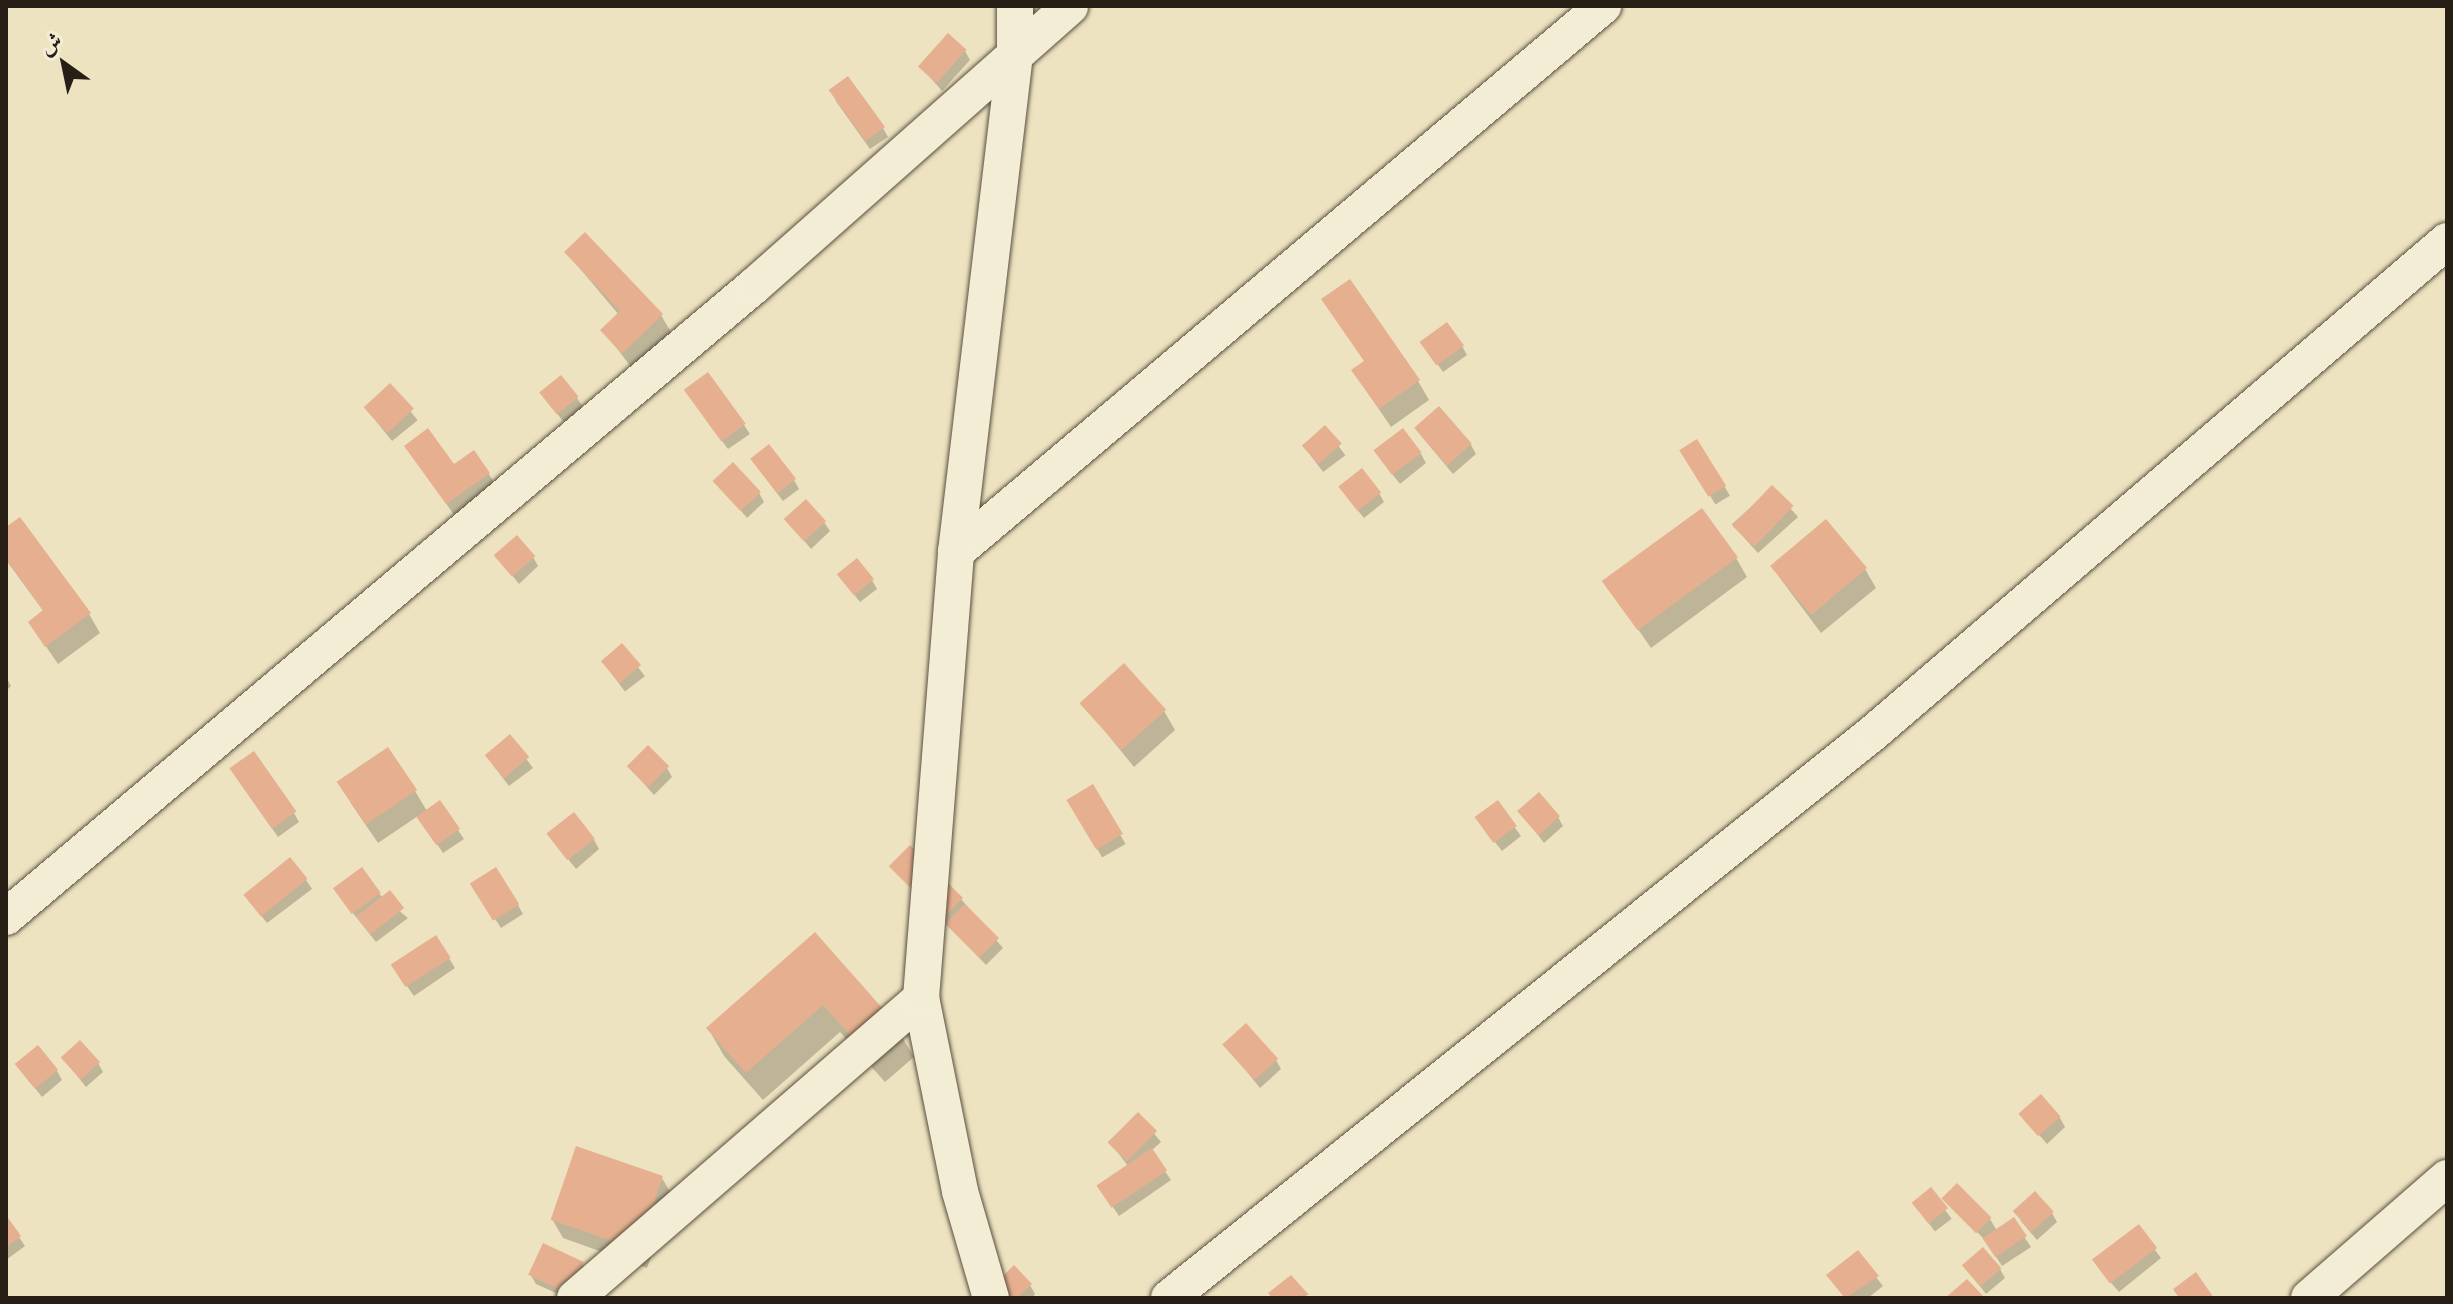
<!DOCTYPE html>
<html>
<head>
<meta charset="utf-8">
<style>
	body { margin:0 }
	#map { position:relative; width:2453px; height:1304px; overflow:hidden; background:#eee3c0; font-family:"EB Garamond",Amiri,serif }
	div>[style] { position:absolute }
	.shadow>* { inset:0; background:#0003; transform-origin:0 0 }
	.building>* { inset:0; background:#e6b090; transform-origin:0 0 }
	.roads { filter:drop-shadow(0 0 2px #595040) drop-shadow(0 0 2px #595040) }
	.minor>* { height:36px; margin:-18px; padding:0 18px; transform-origin:18px; border-radius:18px; background:#f4edd6 }
	span { translate:-50% -50%; white-space:nowrap; text-align:center; line-height:1.15; -webkit-text-stroke:7px #f4edd6; paint-order:stroke }
	.frame { position:absolute; inset:0; border:8px solid #271f16; pointer-events:none }
	.north { position:absolute; left:24px; top:24px; width:80px; height:80px; -webkit-text-stroke:6px #f4edd6; paint-order:stroke; rotate:327deg; font-size:22px; font-weight:700; line-height:32px; text-align:center; color:#271f16 }
	.north::after { content:''; display:block; margin:auto; width:28px; height:36px; background:#271f16; clip-path:polygon(50% 0,100% 100%,50% 72%,0 100%) }
</style>
</head>
<body>
<div id="map">
	<div class="shadow">
		<i style="clip-path:polygon(965px 51px,970px 60px,942px 91px,920px 66px)"></i>
		<i style="clip-path:polygon(835px 100px,883px 128px,888px 137px,870px 149px)"></i>
		<i style="clip-path:polygon(566px 252px,661px 315px,672px 334px,634px 371px,603px 330px,619px 315px)"></i>
		<i style="clip-path:polygon(1324px 300px,1418px 381px,1429px 400px,1391px 427px,1365px 389px,1365px 362px)"></i>
		<i style="clip-path:polygon(1462px 346px,1467px 355px,1443px 372px,1428px 351px)"></i>
		<i style="left:390px;top:386px;width:44px;height:33px;rotate:51deg"></i>
		<i style="clip-path:polygon(577px 398px,583px 407px,564px 422px,547px 402px)"></i>
		<i style="clip-path:polygon(692px 400px,744px 425px,750px 434px,728px 449px)"></i>
		<i style="left:1325px;top:428px;width:34px;height:28px;rotate:53deg"></i>
		<i style="clip-path:polygon(1422px 437px,1471px 445px,1476px 454px,1453px 474px)"></i>
		<i style="left:1697px;top:441px;width:64px;height:17px;rotate:59deg"></i>
		<i style="clip-path:polygon(406px 446px,454px 467px,489px 474px,500px 493px,459px 522px)"></i>
		<i style="clip-path:polygon(1421px 454px,1426px 463px,1400px 484px,1382px 461px)"></i>
		<i style="clip-path:polygon(758px 468px,794px 480px,799px 489px,783px 501px)"></i>
		<i style="clip-path:polygon(716px 481px,759px 493px,764px 502px,747px 518px)"></i>
		<i style="left:1772px;top:488px;width:39px;height:54px;rotate:48deg"></i>
		<i style="clip-path:polygon(1379px 493px,1384px 502px,1364px 518px,1346px 496px)"></i>
		<i style="clip-path:polygon(787px 520px,824px 522px,830px 531px,811px 549px)"></i>
		<i style="clip-path:polygon(6px 529px,89px 614px,100px 633px,58px 664px,30px 623px,44px 612px,6px 560px)"></i>
		<i style="clip-path:polygon(496px 555px,533px 557px,538px 566px,519px 584px)"></i>
		<i style="clip-path:polygon(1736px 558px,1747px 577px,1651px 648px,1606px 583px)"></i>
		<i style="clip-path:polygon(1771px 566px,1865px 569px,1876px 588px,1821px 633px)"></i>
		<i style="clip-path:polygon(872px 580px,877px 589px,860px 602px,845px 583px)"></i>
		<i style="left:622px;top:646px;width:38px;height:25px;rotate:53deg"></i>
		<i style="clip-path:polygon(6px 677px,11px 686px,6px 691px)"></i>
		<i style="clip-path:polygon(1082px 703px,1164px 711px,1175px 730px,1134px 767px)"></i>
		<i style="clip-path:polygon(510px 737px,533px 768px,509px 786px,492px 764px)"></i>
		<i style="clip-path:polygon(629px 767px,667px 768px,672px 777px,654px 795px)"></i>
		<i style="clip-path:polygon(237px 778px,294px 813px,299px 822px,278px 837px)"></i>
		<i style="left:1092px;top:786px;width:67px;height:27px;rotate:60deg"></i>
		<i style="clip-path:polygon(415px 791px,427px 811px,458px 830px,464px 839px,443px 853px,418px 816px,378px 843px,350px 802px)"></i>
		<i style="clip-path:polygon(1497px 803px,1521px 836px,1502px 851px,1483px 827px)"></i>
		<i style="clip-path:polygon(1520px 811px,1558px 817px,1563px 826px,1544px 843px)"></i>
		<i style="clip-path:polygon(594px 840px,599px 849px,576px 869px,556px 844px)"></i>
		<i style="clip-path:polygon(891px 866px,961px 899px,1003px 948px,986px 965px)"></i>
		<i style="clip-path:polygon(306px 880px,312px 889px,267px 923px,251px 903px)"></i>
		<i style="clip-path:polygon(478px 893px,518px 905px,523px 914px,501px 928px)"></i>
		<i style="clip-path:polygon(379px 894px,408px 918px,376px 942px,341px 898px)"></i>
		<i style="clip-path:polygon(815px 935px,897px 1029px,914px 1057px,885px 1082px,840px 1032px,763px 1100px,724px 1056px,708px 1028px)"></i>
		<i style="clip-path:polygon(436px 937px,455px 968px,414px 996px,399px 975px)"></i>
		<i style="clip-path:polygon(1225px 1045px,1276px 1060px,1281px 1069px,1260px 1088px)"></i>
		<i style="clip-path:polygon(63px 1058px,98px 1063px,103px 1072px,86px 1087px)"></i>
		<i style="clip-path:polygon(17px 1065px,57px 1071px,62px 1080px,42px 1097px)"></i>
		<i style="clip-path:polygon(1138px 1114px,1161px 1142px,1151px 1151px,1171px 1180px,1119px 1216px,1104px 1194px,1128px 1166px,1109px 1141px)"></i>
		<i style="clip-path:polygon(2022px 1115px,2060px 1118px,2065px 1127px,2047px 1144px)"></i>
		<i style="clip-path:polygon(662px 1178px,673px 1197px,647px 1268px,563px 1238px,552px 1219px)"></i>
		<i style="left:1930px;top:1190px;width:36px;height:21px;rotate:53deg"></i>
		<i style="clip-path:polygon(1944px 1199px,1990px 1219px,1997px 1231px,2013px 1220px,2031px 1247px,2002px 1266px,1985px 1240px)"></i>
		<i style="clip-path:polygon(2052px 1213px,2057px 1222px,2037px 1240px,2020px 1220px)"></i>
		<i style="clip-path:polygon(6px 1218px,25px 1246px,6px 1260px)"></i>
		<i style="clip-path:polygon(2138px 1227px,2161px 1258px,2119px 1292px,2101px 1271px)"></i>
		<i style="clip-path:polygon(1857px 1253px,1883px 1286px,1868px 1298px,1845px 1298px,1834px 1284px)"></i>
		<i style="clip-path:polygon(582px 1264px,588px 1273px,567px 1298px,536px 1284px,530px 1274px)"></i>
		<i style="clip-path:polygon(1964px 1266px,2000px 1269px,2005px 1278px,1986px 1294px)"></i>
		<i style="clip-path:polygon(1291px 1277px,1308px 1298px,1273px 1298px,1270px 1294px)"></i>
		<i style="clip-path:polygon(1030px 1285px,1035px 1294px,1032px 1298px,997px 1298px)"></i>
	</div>
	<div class="building">
		<i style="left:948px;top:33px;width:25px;height:45px;rotate:42deg"></i>
		<i style="left:848px;top:76px;width:63px;height:24px;rotate:54deg"></i>
		<i style="clip-path:polygon(585px 232px,663px 314px,622px 354px,600px 330px,620px 311px,564px 252px)"></i>
		<i style="clip-path:polygon(1350px 279px,1420px 380px,1379px 409px,1351px 370px,1364px 361px,1321px 299px)"></i>
		<i style="left:1447px;top:322px;width:29px;height:34px;rotate:54deg"></i>
		<i style="left:708px;top:372px;width:64px;height:30px;rotate:54deg"></i>
		<i style="left:561px;top:375px;width:28px;height:28px;rotate:51deg"></i>
		<i style="left:390px;top:383px;width:35px;height:36px;rotate:47deg"></i>
		<i style="left:1439px;top:406px;width:50px;height:33px;rotate:49deg"></i>
		<i style="left:1325px;top:425px;width:25px;height:31px;rotate:48deg"></i>
		<i style="clip-path:polygon(428px 428px,454px 464px,474px 450px,490px 473px,446px 504px,404px 446px)"></i>
		<i style="left:1403px;top:428px;width:31px;height:37px;rotate:53deg"></i>
		<i style="left:1697px;top:439px;width:55px;height:21px;rotate:58deg"></i>
		<i style="left:769px;top:444px;width:44px;height:24px;rotate:52deg"></i>
		<i style="left:733px;top:462px;width:41px;height:28px;rotate:47deg"></i>
		<i style="left:1362px;top:468px;width:31px;height:30px;rotate:52deg"></i>
		<i style="left:1772px;top:485px;width:30px;height:57px;rotate:44deg"></i>
		<i style="left:806px;top:499px;width:30px;height:30px;rotate:48deg"></i>
		<i style="left:1702px;top:508px;width:61px;height:124px;rotate:54deg"></i>
		<i style="clip-path:polygon(20px 517px,91px 613px,45px 647px,28px 622px,43px 610px,6px 559px,6px 527px)"></i>
		<i style="left:1826px;top:519px;width:64px;height:73px;rotate:50deg"></i>
		<i style="left:517px;top:535px;width:28px;height:31px;rotate:49deg"></i>
		<i style="left:857px;top:558px;width:27px;height:26px;rotate:51deg"></i>
		<i style="left:622px;top:643px;width:29px;height:28px;rotate:49deg"></i>
		<i style="left:1124px;top:663px;width:63px;height:60px;rotate:48deg"></i>
		<i style="left:510px;top:734px;width:30px;height:33px;rotate:50deg"></i>
		<i style="left:648px;top:745px;width:30px;height:30px;rotate:45deg"></i>
		<i style="left:388px;top:747px;width:52px;height:62px;rotate:56deg"></i>
		<i style="left:254px;top:751px;width:74px;height:30px;rotate:55deg"></i>
		<i style="left:1093px;top:784px;width:58px;height:31px;rotate:59deg"></i>
		<i style="left:1539px;top:792px;width:32px;height:29px;rotate:49deg"></i>
		<i style="left:440px;top:800px;width:35px;height:29px;rotate:55deg"></i>
		<i style="left:1498px;top:800px;width:32px;height:29px;rotate:54deg"></i>
		<i style="left:574px;top:812px;width:34px;height:35px;rotate:52deg"></i>
		<i style="left:910px;top:845px;width:75px;height:30px;rotate:45deg"></i>
		<i style="left:290px;top:857px;width:28px;height:60px;rotate:51deg"></i>
		<i style="left:362px;top:867px;width:32px;height:36px;rotate:54deg"></i>
		<i style="left:496px;top:867px;width:44px;height:31px;rotate:58deg"></i>
		<i style="left:390px;top:890px;width:23px;height:43px;rotate:52deg"></i>
		<i style="left:965px;top:904px;width:48px;height:28px;rotate:45deg"></i>
		<i style="clip-path:polygon(815px 932px,899px 1027px,868px 1055px,823px 1005px,746px 1073px,706px 1028px)"></i>
		<i style="left:436px;top:935px;width:27px;height:54px;rotate:57deg"></i>
		<i style="left:1246px;top:1023px;width:48px;height:32px;rotate:48deg"></i>
		<i style="left:80px;top:1040px;width:30px;height:26px;rotate:48deg"></i>
		<i style="left:38px;top:1045px;width:32px;height:30px;rotate:51deg"></i>
		<i style="left:2041px;top:1094px;width:30px;height:30px;rotate:49deg"></i>
		<i style="left:1138px;top:1112px;width:27px;height:43px;rotate:45deg"></i>
		<i style="left:576px;top:1146px;width:92px;height:78px;rotate:19deg"></i>
		<i style="left:1152px;top:1148px;width:27px;height:67px;rotate:56deg"></i>
		<i style="left:1957px;top:1183px;width:49px;height:22px;rotate:45deg"></i>
		<i style="left:1931px;top:1187px;width:27px;height:25px;rotate:51deg"></i>
		<i style="left:2035px;top:1191px;width:28px;height:30px;rotate:48deg"></i>
		<i style="clip-path:polygon(6px 1215px,21px 1236px,6px 1247px)"></i>
		<i style="left:2014px;top:1217px;width:23px;height:38px;rotate:56deg"></i>
		<i style="left:2139px;top:1224px;width:30px;height:59px;rotate:53deg"></i>
		<i style="left:543px;top:1243px;width:45px;height:35px;rotate:25deg"></i>
		<i style="left:1983px;top:1247px;width:28px;height:28px;rotate:49deg"></i>
		<i style="clip-path:polygon(1858px 1250px,1879px 1276px,1845px 1298px,1826px 1275px)"></i>
		<i style="clip-path:polygon(1014px 1265px,1032px 1284px,1017px 1298px,999px 1298px,990px 1289px)"></i>
		<i style="clip-path:polygon(2196px 1272px,2214px 1298px,2179px 1298px,2173px 1289px)"></i>
		<i style="clip-path:polygon(1291px 1275px,1309px 1295px,1272px 1298px,1268px 1293px)"></i>
		<i style="clip-path:polygon(1967px 1279px,1985px 1298px,1945px 1298px)"></i>
	</div>
	<div class="roads">
		<div class="minor">
			<i style="left:956px;top:552px;width:847px;rotate:-40.16deg"></i>
			<i style="left:6px;top:917px;width:979px;rotate:-40.15deg"></i>
			<i style="left:754px;top:286px;width:422px;rotate:-41.5deg"></i>
			<i style="left:575px;top:1298px;width:458px;rotate:-40.9deg"></i>
			<i style="left:991px;top:1298px;width:111px;rotate:-106.2deg"></i>
			<i style="left:960px;top:1191px;width:197px;rotate:-101.4deg"></i>
			<i style="left:921px;top:998px;width:447px;rotate:-85.5deg"></i>
			<i style="left:956px;top:552px;width:501px;rotate:-83.24deg"></i>
			<i style="left:1015px;top:54px;width:48px;rotate:-90deg"></i>
			<i style="left:1169px;top:1298px;width:903px;rotate:-38.75deg"></i>
			<i style="left:1873px;top:733px;width:756px;rotate:-40.6deg"></i>
			<i style="left:2309px;top:1298px;width:183px;rotate:-41deg"></i>
		</div>
	</div>
	<div class="frame"></div>
	<div class="north">ش</div>
</div>
</body>
</html>
